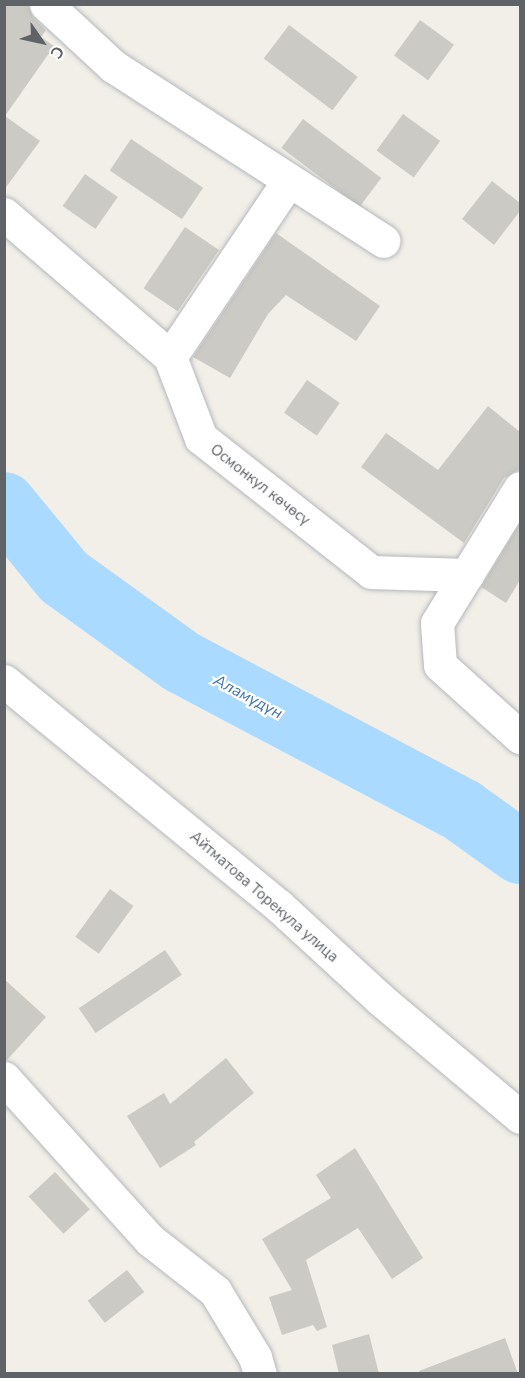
<!DOCTYPE html>
<html>
<head>
<meta charset="utf-8">
<style>
	body { margin:0 }
	#map { position:relative; width:525px; height:1378px; overflow:hidden; background:#f1efe8; font-family:"Nunito Sans",sans-serif }
	div>[style] { position:absolute }
	.river>* { height:64px; margin:-32px; padding:0 32px; transform-origin:32px; border-radius:32px; background:#aadaff }
	.building>* { inset:0; background:#cccac5; transform-origin:0 0 }
	.roads { filter:drop-shadow(0 0 2px #b5b8bc) drop-shadow(0 0 2px #b5b8bc) }
	.street>* { height:33px; margin:-16.5px; padding:0 16.5px; transform-origin:16.5px; border-radius:16.5px; background:#fff }
	span { translate:-50% -50%; white-space:nowrap; text-align:center; line-height:1.15; -webkit-text-stroke:4.5px #fff; paint-order:stroke }
	.street-label { font-size:15px; color:#5f6368 }
	.water-label { font-size:16px; color:#4174aa; font-style:italic }
	.frame { position:absolute; inset:0; border:6px solid #5f6368; pointer-events:none }
	.north { position:absolute; left:12px; top:12px; width:60px; height:60px; -webkit-text-stroke:4px #fff; paint-order:stroke; rotate:124deg; font-size:16px; font-weight:700; line-height:24px; text-align:center; color:#5f6368 }
	.north::after { content:''; display:block; margin:auto; width:21px; height:27px; background:#5f6368; clip-path:polygon(50% 0,100% 100%,50% 72%,0 100%) }
</style>
</head>
<body>
<div id="map">
	<div class="river">
		<i style="left:4px;top:504px;width:94px;rotate:50.6deg"></i>
		<i style="left:64px;top:577px;width:145px;rotate:35.8deg"></i>
		<i style="left:182px;top:662px;width:318px;rotate:27.9deg"></i>
		<i style="left:463px;top:811px;width:70px;rotate:35.7deg"></i>
	</div>
	<div class="building">
		<i style="clip-path:polygon(4px 4px,28px 4px,33px 17px,46px 30px,41px 37px,54px 46px,5px 116px,40px 141px,4px 190px)"></i>
		<i style="left:420px;top:20px;width:42px;height:44px;rotate:36deg"></i>
		<i style="left:289px;top:25px;width:86px;height:42px;rotate:37deg"></i>
		<i style="left:403px;top:114px;width:46px;height:45px;rotate:36deg"></i>
		<i style="left:303px;top:119px;width:98px;height:36px;rotate:37deg"></i>
		<i style="left:131px;top:139px;width:87px;height:38px;rotate:34deg"></i>
		<i style="left:85px;top:174px;width:40px;height:39px;rotate:35deg"></i>
		<i style="clip-path:polygon(492px 181px,520px 203px,520px 211px,494px 245px,462px 219px)"></i>
		<i style="left:185px;top:227px;width:41px;height:74px;rotate:34deg"></i>
		<i style="clip-path:polygon(276px 233px,380px 306px,356px 341px,286px 295px,268px 314px,230px 378px,193px 357px)"></i>
		<i style="left:307px;top:380px;width:40px;height:40px;rotate:35deg"></i>
		<i style="clip-path:polygon(488px 406px,520px 432px,520px 469px,504px 478px,464px 543px,361px 467px,386px 433px,438px 470px)"></i>
		<i style="clip-path:polygon(520px 523px,520px 580px,506px 603px,481px 587px)"></i>
		<i style="left:110px;top:889px;width:29px;height:59px;rotate:36deg"></i>
		<i style="left:165px;top:950px;width:30px;height:104px;rotate:56deg"></i>
		<i style="clip-path:polygon(4px 979px,46px 1017px,7px 1060px,4px 1060px)"></i>
		<i style="clip-path:polygon(226px 1058px,254px 1093px,194px 1142px,196px 1145px,160px 1168px,127px 1116px,164px 1093px,170px 1104px)"></i>
		<i style="clip-path:polygon(355px 1148px,423px 1258px,392px 1279px,358px 1228px,306px 1260px,327px 1327px,317px 1331px,313px 1325px,282px 1335px,269px 1297px,292px 1290px,262px 1239px,331px 1198px,316px 1175px)"></i>
		<i style="left:55px;top:1172px;width:51px;height:36px;rotate:47deg"></i>
		<i style="left:127px;top:1270px;width:28px;height:50px;rotate:52deg"></i>
		<i style="clip-path:polygon(369px 1334px,379px 1374px,339px 1374px,332px 1345px)"></i>
		<i style="clip-path:polygon(505px 1338px,518px 1374px,419px 1374px,419px 1371px)"></i>
	</div>
	<div class="roads">
		<div class="street">
			<i style="left:46px;top:4px;width:91px;rotate:42.8deg"></i>
			<i style="left:113px;top:66px;width:322px;rotate:32.9deg"></i>
			<i style="left:4px;top:214px;width:219px;rotate:40.7deg"></i>
			<i style="left:170px;top:357px;width:87px;rotate:69.1deg"></i>
			<i style="left:201px;top:438px;width:216px;rotate:38.2deg"></i>
			<i style="left:371px;top:572px;width:96px;rotate:1.8deg"></i>
			<i style="left:170px;top:357px;width:213px;rotate:-56.1deg"></i>
			<i style="left:520px;top:488px;width:158px;rotate:121.6deg"></i>
			<i style="left:437px;top:623px;width:42px;rotate:85.9deg"></i>
			<i style="left:440px;top:665px;width:108px;rotate:42deg"></i>
			<i style="left:4px;top:681px;width:355px;rotate:39.3deg"></i>
			<i style="left:279px;top:906px;width:137px;rotate:42.6deg"></i>
			<i style="left:380px;top:999px;width:183px;rotate:40.1deg"></i>
			<i style="left:4px;top:1078px;width:218px;rotate:48deg"></i>
			<i style="left:150px;top:1240px;width:83px;rotate:38.1deg"></i>
			<i style="left:215px;top:1291px;width:77px;rotate:58.8deg"></i>
			<i style="left:255px;top:1357px;width:18px;rotate:74deg"></i>
		</div>
	</div>
	<div class="street-label">
		<span style="left:260px;top:485px;rotate:38deg">Осмонкул көчөсү</span>
		<span style="left:264px;top:897px;rotate:41deg">Айтматова Торекула улица</span>
	</div>
	<div class="water-label">
		<span style="left:248px;top:697px;rotate:28deg">Аламүдүн</span>
	</div>
	<div class="frame"></div>
	<div class="north">С</div>
</div>
</body>
</html>
